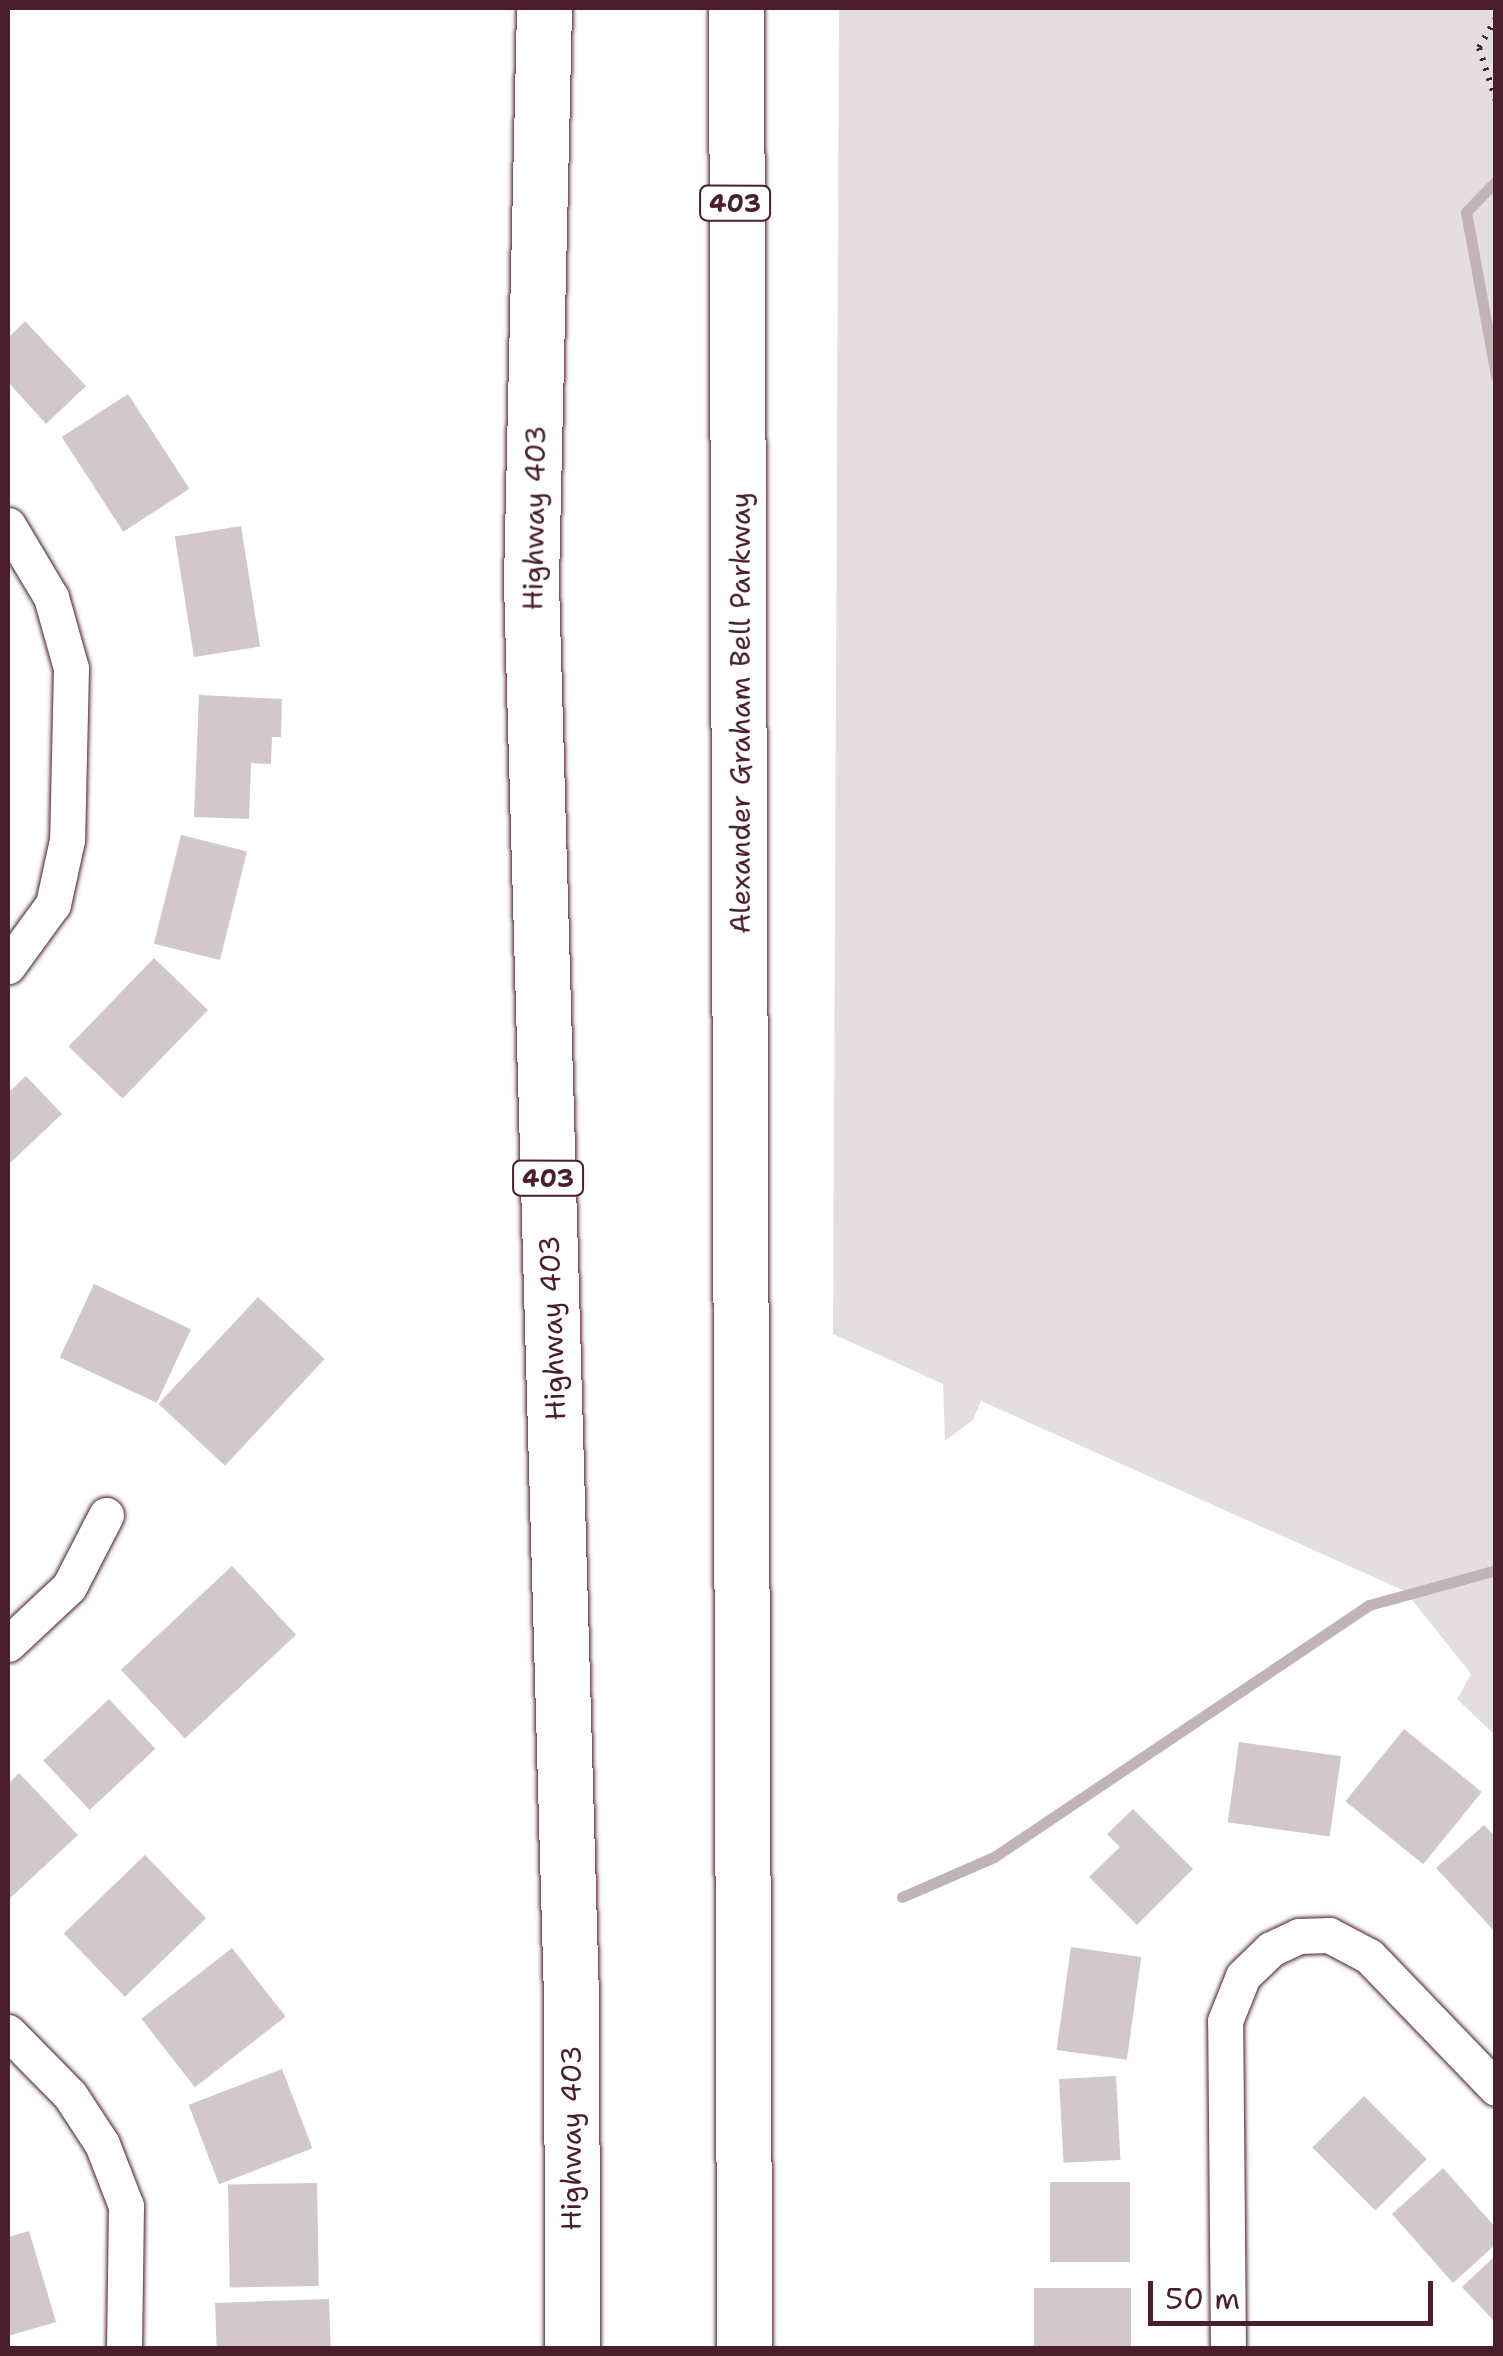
<!DOCTYPE html>
<html>
<head>
<meta charset="utf-8">
<style>
	body { margin:0 }
	#map { position:relative; width:1503px; height:2356px; overflow:hidden; background:#fff; font-family:"Shantell Sans",sans-serif }
	div>[style] { position:absolute }
	.green>* { inset:0; background:#e5dee0 }
	.stream>* { height:11px; margin:-5.5px; padding:0 5.5px; transform-origin:5.5px; border-radius:5.5px; background:#c1b3b6 }
	.building>* { inset:0; background:#d2c7cb; transform-origin:0 0 }
	.path>* { height:6px; margin-top:-3px; transform-origin:0; background:repeating-linear-gradient(90deg,#4a1f2b 0 2.5px,transparent 0 10.5px) }
	.roads { filter:drop-shadow(0 0 2px #4a1f2b) drop-shadow(0 0 2px #4a1f2b) }
	.street>* { height:35px; margin:-17.5px; padding:0 17.5px; transform-origin:17.5px; border-radius:17.5px; background:#fff }
	.highway>* { height:55px; margin:-27.5px; padding:0 27.5px; transform-origin:27.5px; border-radius:27.5px; background:#fff }
	span { translate:-50% -50%; white-space:nowrap; text-align:center; line-height:1.15; -webkit-text-stroke:8px #fff; paint-order:stroke }
	.shield-label span { padding:2px 8px; background:#fff; border:2px solid; border-radius:8px; -webkit-text-stroke-width:0 }
	.shield-label { font-size:25px; color:#4a1f2b; font-weight:700 }
	.street-label { font-size:28px; color:#4a1f2b }
	.frame { position:absolute; inset:0; border:10px solid #4a1f2b; pointer-events:none }
	.scale { position:absolute; left:1148px; top:2281px; width:285px; height:45px; box-sizing:border-box; border:5px solid #4a1f2b; border-top:0; padding-left:12px; font-size:30px; line-height:35px; white-space:nowrap; color:#4a1f2b; -webkit-text-stroke:8px #fff; paint-order:stroke }
</style>
</head>
<body>
<div id="map">
	<div class="green">
		<i style="clip-path:polygon(839px 8px,1495px 8px,1495px 1735px,1457px 1699px,1471px 1674px,1405px 1591px,981px 1401px,973px 1420px,945px 1441px,943px 1384px,833px 1334px)"></i>
	</div>
	<div class="stream">
		<i style="left:1496px;top:181px;width:43px;rotate:134.1deg"></i>
		<i style="left:1466px;top:212px;width:167px;rotate:79.6deg"></i>
		<i style="left:902px;top:1897px;width:100px;rotate:-23.5deg"></i>
		<i style="left:994px;top:1857px;width:452px;rotate:-33.9deg"></i>
		<i style="left:1369px;top:1605px;width:132px;rotate:-15.4deg"></i>
	</div>
	<div class="building">
		<i style="clip-path:polygon(25px 321px,86px 386px,46px 424px,8px 382px,8px 338px)"></i>
		<i style="left:128px;top:394px;width:113px;height:79px;rotate:57deg"></i>
		<i style="left:241px;top:526px;width:122px;height:67px;rotate:81deg"></i>
		<i style="clip-path:polygon(199px 695px,282px 699px,281px 737px,272px 737px,271px 764px,251px 763px,249px 819px,194px 817px)"></i>
		<i style="left:181px;top:835px;width:68px;height:112px;rotate:14deg"></i>
		<i style="left:154px;top:958px;width:75px;height:123px;rotate:44deg"></i>
		<i style="clip-path:polygon(26px 1076px,62px 1114px,8px 1165px,8px 1093px)"></i>
		<i style="left:94px;top:1284px;width:107px;height:81px;rotate:25deg"></i>
		<i style="left:258px;top:1297px;width:91px;height:146px;rotate:43deg"></i>
		<i style="left:232px;top:1566px;width:94px;height:152px;rotate:47deg"></i>
		<i style="left:109px;top:1699px;width:68px;height:90px;rotate:47deg"></i>
		<i style="left:1404px;top:1729px;width:100px;height:93px;rotate:39deg"></i>
		<i style="left:1239px;top:1742px;width:103px;height:81px;rotate:8deg"></i>
		<i style="clip-path:polygon(19px 1773px,78px 1835px,8px 1900px,8px 1784px)"></i>
		<i style="clip-path:polygon(1133px 1809px,1193px 1869px,1137px 1925px,1089px 1877px,1120px 1847px,1107px 1834px)"></i>
		<i style="clip-path:polygon(1484px 1825px,1496px 1837px,1496px 1933px,1436px 1868px)"></i>
		<i style="left:145px;top:1855px;width:88px;height:113px;rotate:46deg"></i>
		<i style="left:1071px;top:1947px;width:71px;height:104px;rotate:8deg"></i>
		<i style="left:232px;top:1948px;width:87px;height:115px;rotate:52deg"></i>
		<i style="left:282px;top:2069px;width:85px;height:100px;rotate:69deg"></i>
		<i style="left:1116px;top:2076px;width:84px;height:57px;rotate:87deg"></i>
		<i style="left:1364px;top:2096px;width:89px;height:73px;rotate:45deg"></i>
		<i style="clip-path:polygon(1443px 2168px,1496px 2228px,1496px 2244px,1453px 2283px,1392px 2214px)"></i>
		<i style="left:1050px;top:2182px;width:80px;height:80px"></i>
		<i style="left:317px;top:2183px;width:103px;height:89px;rotate:89deg"></i>
		<i style="clip-path:polygon(29px 2231px,56px 2322px,8px 2336px,8px 2237px)"></i>
		<i style="clip-path:polygon(1496px 2255px,1496px 2323px,1462px 2287px)"></i>
		<i style="left:1034px;top:2288px;width:97px;height:60px"></i>
		<i style="left:329px;top:2299px;width:49px;height:114px;rotate:88deg"></i>
	</div>
	<div class="path">
		<i style="left:1496px;top:18px;width:34px;rotate:120deg"></i>
		<i style="left:1479px;top:48px;width:56px;rotate:72.2deg"></i>
	</div>
	<div class="roads">
		<div class="street">
			<i style="left:8px;top:525px;width:84px;rotate:59.2deg"></i>
			<i style="left:51px;top:597px;width:74px;rotate:74.3deg"></i>
			<i style="left:71px;top:668px;width:172px;rotate:91.3deg"></i>
			<i style="left:67px;top:840px;width:66px;rotate:102.3deg"></i>
			<i style="left:53px;top:904px;width:77px;rotate:126deg"></i>
			<i style="left:8px;top:1644px;width:83px;rotate:-43.1deg"></i>
			<i style="left:69px;top:1587px;width:81px;rotate:-62.8deg"></i>
			<i style="left:8px;top:2032px;width:88px;rotate:45.5deg"></i>
			<i style="left:70px;top:2095px;width:59px;rotate:56.9deg"></i>
			<i style="left:102px;top:2144px;width:66px;rotate:68.8deg"></i>
			<i style="left:126px;top:2206px;width:142px;rotate:90.8deg"></i>
			<i style="left:1228px;top:2348px;width:327px;rotate:-90.5deg"></i>
			<i style="left:1225px;top:2021px;width:48px;rotate:-68.2deg"></i>
			<i style="left:1243px;top:1976px;width:39px;rotate:-44deg"></i>
			<i style="left:1271px;top:1949px;width:31px;rotate:-25deg"></i>
			<i style="left:1299px;top:1936px;width:30px;rotate:-2deg"></i>
			<i style="left:1329px;top:1935px;width:45px;rotate:27.7deg"></i>
			<i style="left:1369px;top:1956px;width:183px;rotate:46.1deg"></i>
		</div>
		<div class="highway">
			<i style="left:544px;top:8px;width:575px;rotate:91.3deg"></i>
			<i style="left:531px;top:583px;width:1414px;rotate:88.38deg"></i>
			<i style="left:571px;top:1996px;width:352px;rotate:89.8deg"></i>
			<i style="left:736px;top:8px;width:2340px;rotate:89.8deg"></i>
		</div>
	</div>
	<div class="shield-label">
		<span style="left:735px;top:203px">403</span>
		<span style="left:548px;top:1178px">403</span>
	</div>
	<div class="street-label">
		<span style="left:534px;top:518px;rotate:-89deg">Highway 403</span>
		<span style="left:740px;top:713px;rotate:-90deg">Alexander Graham Bell Parkway</span>
		<span style="left:552px;top:1328px;rotate:-92deg">Highway 403</span>
		<span style="left:571px;top:2138px;rotate:-90deg">Highway 403</span>
	</div>
	<div class="frame"></div>
	<div class="scale">50 m</div>
</div>
</body>
</html>
